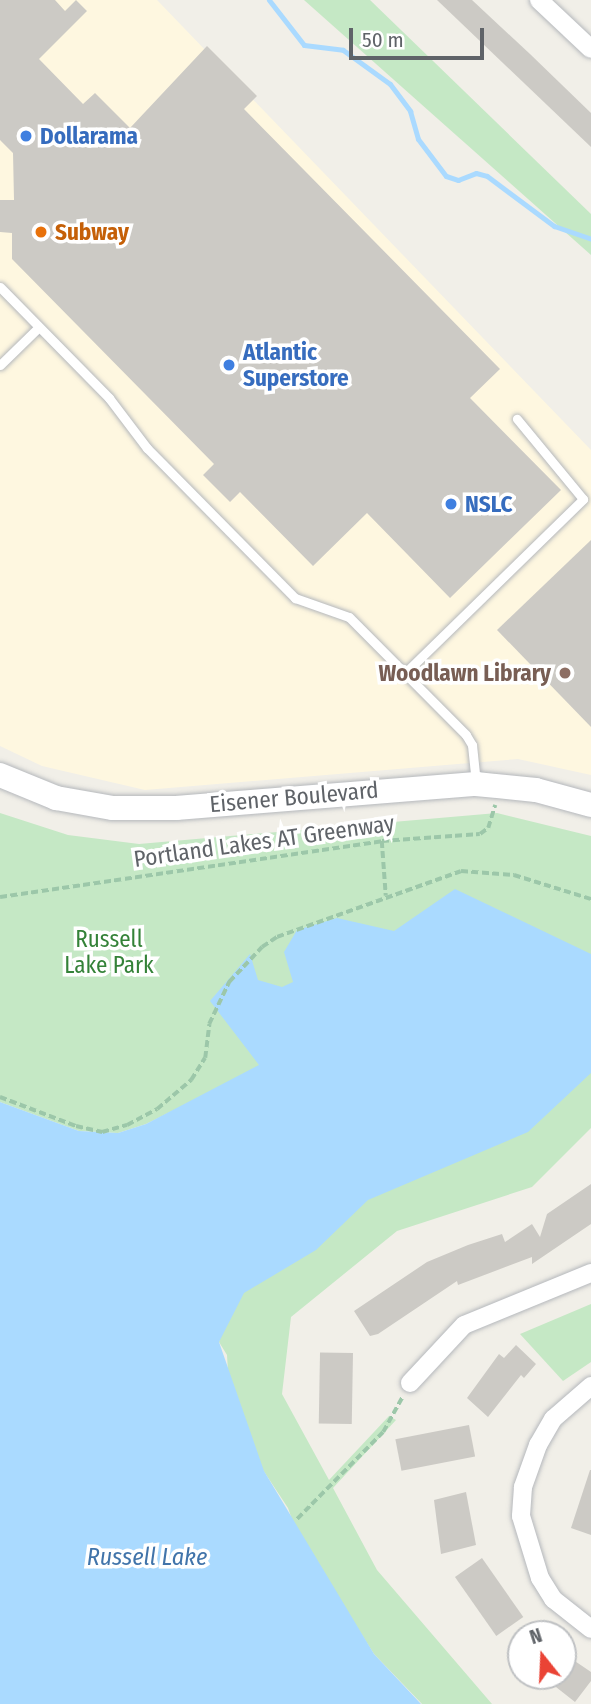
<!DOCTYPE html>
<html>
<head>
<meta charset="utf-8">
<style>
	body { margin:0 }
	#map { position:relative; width:591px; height:1704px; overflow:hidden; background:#f1efe8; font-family:"Fira Sans Condensed",sans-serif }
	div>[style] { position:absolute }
	.commercial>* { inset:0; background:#fef7e0 }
	.green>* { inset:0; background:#c5e8c5 }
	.water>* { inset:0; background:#aadaff }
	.stream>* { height:5px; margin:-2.5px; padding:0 2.5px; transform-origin:2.5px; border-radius:2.5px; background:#aadaff }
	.building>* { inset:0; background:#cccac5; transform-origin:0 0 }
	.path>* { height:3.5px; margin-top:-1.75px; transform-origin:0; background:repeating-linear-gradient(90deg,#9cc7a9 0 7px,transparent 0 10.5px) }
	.roads { filter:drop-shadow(0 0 2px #b5b8bc) drop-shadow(0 0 2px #b5b8bc) }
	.lane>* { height:9px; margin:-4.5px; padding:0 4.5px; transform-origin:4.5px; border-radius:4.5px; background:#fff }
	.street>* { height:18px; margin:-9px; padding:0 9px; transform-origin:9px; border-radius:9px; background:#fff }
	.secondary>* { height:24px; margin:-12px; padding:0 12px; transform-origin:12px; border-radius:12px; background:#fff }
	.dots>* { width:19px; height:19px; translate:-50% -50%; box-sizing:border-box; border:4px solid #fff; border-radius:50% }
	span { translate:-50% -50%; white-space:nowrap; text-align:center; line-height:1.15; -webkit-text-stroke:7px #fff; paint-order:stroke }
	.shop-label { font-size:23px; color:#366cbe; font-weight:700 }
	.left { translate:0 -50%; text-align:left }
	.food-label { font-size:23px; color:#c56008; font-weight:700 }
	.education-label { font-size:23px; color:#785e54; font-weight:700 }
	.right { translate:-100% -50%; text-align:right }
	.street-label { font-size:23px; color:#5f6368 }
	.park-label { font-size:23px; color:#348238 }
	.water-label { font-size:24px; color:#4174aa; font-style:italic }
	.north { position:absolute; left:507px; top:1620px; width:70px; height:70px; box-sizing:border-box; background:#fff; border:2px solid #bfc1c3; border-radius:50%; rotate:342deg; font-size:19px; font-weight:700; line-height:28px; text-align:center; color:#5f6368 }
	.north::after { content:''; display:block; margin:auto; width:24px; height:32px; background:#ea4335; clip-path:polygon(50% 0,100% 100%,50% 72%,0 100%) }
	.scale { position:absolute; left:349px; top:28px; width:135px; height:32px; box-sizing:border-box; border:4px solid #5f6368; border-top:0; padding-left:9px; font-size:21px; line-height:24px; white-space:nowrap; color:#5f6368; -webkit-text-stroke:5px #fff; paint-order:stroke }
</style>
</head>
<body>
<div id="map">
	<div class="commercial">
		<i style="clip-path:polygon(0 0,157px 0,591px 450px,591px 775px,518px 759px,145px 790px,42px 766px,0 746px)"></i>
	</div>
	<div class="green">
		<i style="clip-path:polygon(304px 0,370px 0,591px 214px,591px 255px)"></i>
		<i style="clip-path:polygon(0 813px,68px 835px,139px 844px,497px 813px,591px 836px,591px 1128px,532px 1187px,397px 1231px,291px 1317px,282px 1394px,329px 1480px,389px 1416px,396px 1420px,333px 1488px,377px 1570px,492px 1704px,422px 1704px,374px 1654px,296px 1531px,288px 1508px,261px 1467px,228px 1372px,227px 1355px,219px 1342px,287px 1054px,146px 1124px,118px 1133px,79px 1131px,0 1102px)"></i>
		<i style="clip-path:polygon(591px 1304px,591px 1362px,563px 1381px,520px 1334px)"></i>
	</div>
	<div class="water">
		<i style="clip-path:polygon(455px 889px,591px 954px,591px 1073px,528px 1132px,368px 1200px,316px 1250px,244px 1293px,219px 1342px,264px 1471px,374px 1654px,421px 1704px,0 1704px,0 1102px,79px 1131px,118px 1133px,146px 1124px,259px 1065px,210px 1001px,250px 954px,258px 980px,282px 987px,293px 982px,284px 952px,297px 930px,337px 918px,394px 931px)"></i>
	</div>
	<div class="stream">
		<i style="left:269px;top:0;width:57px;rotate:52.1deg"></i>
		<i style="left:304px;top:45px;width:39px;rotate:7deg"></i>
		<i style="left:343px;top:50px;width:58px;rotate:35.9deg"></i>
		<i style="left:390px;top:84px;width:34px;rotate:53deg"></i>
		<i style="left:410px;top:111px;width:29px;rotate:74deg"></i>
		<i style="left:418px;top:139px;width:46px;rotate:52.9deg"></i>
		<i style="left:446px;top:176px;width:13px;rotate:18deg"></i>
		<i style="left:458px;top:180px;width:19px;rotate:-21deg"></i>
		<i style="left:476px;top:173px;width:11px;rotate:15deg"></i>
		<i style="left:487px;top:176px;width:84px;rotate:36.7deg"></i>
		<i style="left:554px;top:226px;width:39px;rotate:19deg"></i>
	</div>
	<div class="building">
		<i style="clip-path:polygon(0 0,55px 0,65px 11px,76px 0,87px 11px,39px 59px,83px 104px,95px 93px,130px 128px,207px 46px,257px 96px,244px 109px,500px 369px,470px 398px,561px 490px,450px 598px,367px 513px,313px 566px,240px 492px,230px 502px,203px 475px,214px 464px,12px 259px,12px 233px,0 232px,0 200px,14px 200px,13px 153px,0 140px)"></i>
		<i style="clip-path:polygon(437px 0,472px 0,530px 54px,591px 113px,591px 147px)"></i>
		<i style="clip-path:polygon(591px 540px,591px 727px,497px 630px)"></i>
		<i style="clip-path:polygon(591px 1184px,591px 1224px,532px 1264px,532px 1257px,458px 1285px,457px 1281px,378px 1334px,370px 1336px,354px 1311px,427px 1262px,468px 1245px,502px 1234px,505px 1242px,532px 1224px,540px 1237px,547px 1214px)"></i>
		<i style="clip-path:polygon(516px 1345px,536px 1364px,524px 1378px,521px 1375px,488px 1417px,467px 1398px,499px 1354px,504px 1358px)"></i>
		<i style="left:353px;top:1353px;width:71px;height:33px;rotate:91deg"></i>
		<i style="left:469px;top:1425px;width:32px;height:75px;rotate:79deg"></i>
		<i style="clip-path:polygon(590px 1470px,591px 1470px,591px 1535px,571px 1528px)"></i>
		<i style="clip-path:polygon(466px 1492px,476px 1545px,441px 1554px,434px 1500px)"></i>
		<i style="left:482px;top:1558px;width:72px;height:33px;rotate:55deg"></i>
		<i style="clip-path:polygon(563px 1653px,591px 1672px,591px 1681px,575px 1702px,542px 1676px,563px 1676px)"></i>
	</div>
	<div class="path">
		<i style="left:382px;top:841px;width:55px;rotate:85.8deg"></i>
		<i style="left:0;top:897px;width:386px;rotate:-8.3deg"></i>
		<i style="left:382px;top:841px;width:98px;rotate:-4.1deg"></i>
		<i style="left:480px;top:834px;width:10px;rotate:-37deg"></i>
		<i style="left:488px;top:828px;width:24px;rotate:-73deg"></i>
		<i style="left:0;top:1097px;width:81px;rotate:20.9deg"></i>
		<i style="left:76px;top:1126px;width:27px;rotate:13deg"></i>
		<i style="left:102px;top:1132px;width:26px;rotate:-16deg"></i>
		<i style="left:127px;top:1125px;width:34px;rotate:-28deg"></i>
		<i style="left:157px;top:1109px;width:45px;rotate:-40.5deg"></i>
		<i style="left:191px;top:1080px;width:26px;rotate:-58deg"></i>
		<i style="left:205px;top:1058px;width:34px;rotate:-83deg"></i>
		<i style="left:209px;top:1024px;width:47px;rotate:-64.5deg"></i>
		<i style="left:229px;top:982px;width:48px;rotate:-46.7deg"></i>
		<i style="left:262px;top:947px;width:18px;rotate:-34deg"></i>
		<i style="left:277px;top:937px;width:195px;rotate:-19.7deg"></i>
		<i style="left:461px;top:871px;width:53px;rotate:4.3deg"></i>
		<i style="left:514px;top:875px;width:81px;rotate:17.3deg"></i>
		<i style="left:297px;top:1519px;width:122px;rotate:-45.3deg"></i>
		<i style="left:383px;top:1432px;width:39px;rotate:-61deg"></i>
	</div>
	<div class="roads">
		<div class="lane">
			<i style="left:0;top:287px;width:156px;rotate:45.5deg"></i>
			<i style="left:109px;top:398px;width:63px;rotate:52.8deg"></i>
			<i style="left:147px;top:448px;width:211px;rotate:45.4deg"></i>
			<i style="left:295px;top:598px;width:57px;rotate:19.4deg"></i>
			<i style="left:349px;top:617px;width:166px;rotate:45.2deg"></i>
			<i style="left:466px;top:735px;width:12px;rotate:59deg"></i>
			<i style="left:472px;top:745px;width:37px;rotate:84deg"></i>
			<i style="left:0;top:365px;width:54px;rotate:-44.3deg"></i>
			<i style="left:405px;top:673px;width:249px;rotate:-44.3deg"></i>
			<i style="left:583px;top:499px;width:104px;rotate:-129.5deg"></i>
		</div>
		<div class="street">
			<i style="left:539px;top:0;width:71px;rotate:43.3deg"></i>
			<i style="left:410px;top:1383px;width:79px;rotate:-47deg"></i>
			<i style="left:464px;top:1325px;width:137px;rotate:-22.3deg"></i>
			<i style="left:591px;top:1386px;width:50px;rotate:139deg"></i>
			<i style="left:553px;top:1419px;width:30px;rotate:120deg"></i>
			<i style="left:538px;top:1445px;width:45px;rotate:109.7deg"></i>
			<i style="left:523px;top:1487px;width:29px;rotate:94deg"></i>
			<i style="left:521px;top:1516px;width:65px;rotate:73deg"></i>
			<i style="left:540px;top:1578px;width:25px;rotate:58deg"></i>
			<i style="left:553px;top:1599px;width:48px;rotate:38.3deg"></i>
		</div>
		<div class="secondary">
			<i style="left:0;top:775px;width:61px;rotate:22.3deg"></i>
			<i style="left:56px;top:798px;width:58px;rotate:10deg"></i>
			<i style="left:113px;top:808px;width:63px"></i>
			<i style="left:176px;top:808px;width:301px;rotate:-4.6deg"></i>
			<i style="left:476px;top:784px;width:60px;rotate:5.7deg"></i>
			<i style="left:536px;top:790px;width:57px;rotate:15.3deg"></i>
		</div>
	</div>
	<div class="dots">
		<i style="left:26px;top:136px;background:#3f7fe0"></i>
		<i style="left:41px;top:232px;background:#e8710a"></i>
		<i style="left:229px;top:365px;background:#3f7fe0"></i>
		<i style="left:451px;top:504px;background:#3f7fe0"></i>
		<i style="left:565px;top:673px;background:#8d6e63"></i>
	</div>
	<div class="shop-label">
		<span class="left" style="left:40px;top:136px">Dollarama</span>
		<span class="left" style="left:243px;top:365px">Atlantic<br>Superstore</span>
		<span class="left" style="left:465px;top:504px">NSLC</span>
	</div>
	<div class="food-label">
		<span class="left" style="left:55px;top:232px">Subway</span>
	</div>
	<div class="education-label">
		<span class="right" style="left:551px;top:673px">Woodlawn Library</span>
	</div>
	<div class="street-label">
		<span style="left:294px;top:797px;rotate:-5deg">Eisener Boulevard</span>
		<span style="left:264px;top:841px;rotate:-8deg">Portland Lakes AT Greenway</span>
	</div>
	<div class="park-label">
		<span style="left:109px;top:952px">Russell<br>Lake Park</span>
	</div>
	<div class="water-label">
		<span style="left:147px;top:1558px">Russell Lake</span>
	</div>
	<div class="north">N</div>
	<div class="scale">50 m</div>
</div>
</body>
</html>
